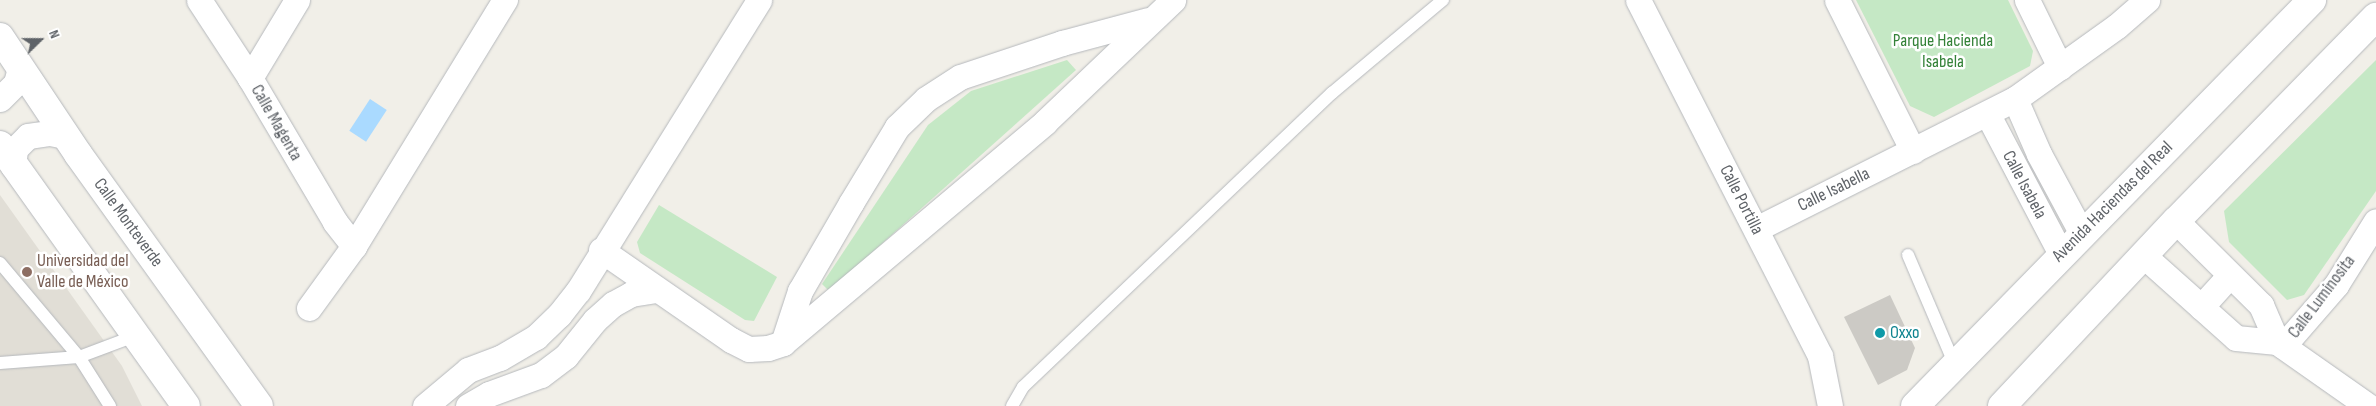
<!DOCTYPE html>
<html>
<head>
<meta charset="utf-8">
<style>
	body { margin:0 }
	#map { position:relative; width:2376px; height:406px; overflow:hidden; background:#f1efe8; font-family:"Sofia Sans Condensed",sans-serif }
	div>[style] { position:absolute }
	.education>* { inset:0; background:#e1ded6 }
	.green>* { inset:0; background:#c5e8c5 }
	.water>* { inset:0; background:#aadaff; transform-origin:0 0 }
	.building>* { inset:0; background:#cccac5 }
	.roads { filter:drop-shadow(0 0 1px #b5b8bc) drop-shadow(0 0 1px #b5b8bc) }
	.service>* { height:12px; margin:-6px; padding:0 6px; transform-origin:6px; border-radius:6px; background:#fff }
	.minor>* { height:25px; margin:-12.5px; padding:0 12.5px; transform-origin:12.5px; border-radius:12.5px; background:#fff }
	.secondary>* { height:28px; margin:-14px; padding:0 14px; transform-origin:14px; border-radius:14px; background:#fff }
	.dots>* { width:14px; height:14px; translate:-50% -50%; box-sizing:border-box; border:2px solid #fff; border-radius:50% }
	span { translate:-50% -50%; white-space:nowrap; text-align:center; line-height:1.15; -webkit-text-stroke:5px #fff; paint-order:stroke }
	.park-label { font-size:18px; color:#348238 }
	.street-label { font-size:18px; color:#5f6368 }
	.education-label { font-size:18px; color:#785e54 }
	.left { translate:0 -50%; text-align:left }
	.culture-label { font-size:18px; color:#0d838f }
	.north { position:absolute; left:15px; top:15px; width:50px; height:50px; -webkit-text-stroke:4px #fff; paint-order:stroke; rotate:68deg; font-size:14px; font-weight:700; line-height:20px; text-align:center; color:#5f6368 }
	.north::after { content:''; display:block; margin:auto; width:18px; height:22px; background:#5f6368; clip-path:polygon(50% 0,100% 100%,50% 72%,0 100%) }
</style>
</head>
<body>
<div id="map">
	<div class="education">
		<i style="clip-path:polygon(0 195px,122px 366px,142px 406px,0 406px)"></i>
	</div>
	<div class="green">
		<i style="clip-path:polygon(1856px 0,2008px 0,2033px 51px,2030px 66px,1934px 117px,1910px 106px)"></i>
		<i style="clip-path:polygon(1067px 60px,1076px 70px,829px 291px,822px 284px,928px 125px,971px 91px)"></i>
		<i style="clip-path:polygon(2376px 60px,2376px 191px,2304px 295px,2287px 300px,2229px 242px,2224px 211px)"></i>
		<i style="clip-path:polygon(659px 205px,777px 277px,754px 321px,745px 320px,640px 253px,637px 242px)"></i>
	</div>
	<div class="water">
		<i style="left:370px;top:99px;width:20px;height:38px;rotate:33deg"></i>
	</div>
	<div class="building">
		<i style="clip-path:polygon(1890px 295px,1915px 348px,1907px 370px,1878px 385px,1844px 317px)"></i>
	</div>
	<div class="roads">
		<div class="service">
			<i style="left:1908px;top:255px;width:117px;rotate:66.9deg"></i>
			<i style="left:0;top:263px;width:123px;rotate:50deg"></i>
			<i style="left:79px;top:357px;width:58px;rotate:57.7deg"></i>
			<i style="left:0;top:363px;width:79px;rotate:-4.3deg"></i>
			<i style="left:79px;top:357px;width:60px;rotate:-20.6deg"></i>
			<i style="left:1012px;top:406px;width:22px;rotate:-60deg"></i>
			<i style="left:1023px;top:387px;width:427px;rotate:-43.6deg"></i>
			<i style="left:1332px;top:93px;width:145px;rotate:-40deg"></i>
		</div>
		<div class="minor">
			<i style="left:199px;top:0;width:93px;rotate:56.8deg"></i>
			<i style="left:250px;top:78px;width:167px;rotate:59.4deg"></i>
			<i style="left:335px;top:222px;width:31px;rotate:52deg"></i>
			<i style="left:1638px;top:0;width:400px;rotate:62.9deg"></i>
			<i style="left:1820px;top:356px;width:51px;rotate:78.7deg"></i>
			<i style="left:1837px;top:0;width:169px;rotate:63.3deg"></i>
			<i style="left:2027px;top:0;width:75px;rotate:63.8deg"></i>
			<i style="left:250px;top:78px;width:91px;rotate:-58.9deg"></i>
			<i style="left:0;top:99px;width:23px;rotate:-45deg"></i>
			<i style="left:16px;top:83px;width:16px;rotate:-75deg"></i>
			<i style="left:2015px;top:99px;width:60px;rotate:66.4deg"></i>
			<i style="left:2039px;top:154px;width:91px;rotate:61.7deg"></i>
			<i style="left:1988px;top:115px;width:157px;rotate:62.3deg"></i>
			<i style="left:13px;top:166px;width:17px;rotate:-83deg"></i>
			<i style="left:15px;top:149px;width:18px;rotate:-45deg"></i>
			<i style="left:28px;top:136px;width:22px;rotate:-8deg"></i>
			<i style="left:50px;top:133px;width:15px;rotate:11deg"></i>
			<i style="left:2176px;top:221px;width:120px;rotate:44.7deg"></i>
			<i style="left:2261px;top:305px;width:40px;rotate:66.6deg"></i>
			<i style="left:1756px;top:229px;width:290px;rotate:-26.7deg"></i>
			<i style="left:2015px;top:99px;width:125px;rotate:-35.6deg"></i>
			<i style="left:2117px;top:26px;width:40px;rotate:-41deg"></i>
			<i style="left:601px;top:250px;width:158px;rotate:34.7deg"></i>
			<i style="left:731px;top:340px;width:20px;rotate:27deg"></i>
			<i style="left:749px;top:349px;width:19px;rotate:-3deg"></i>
			<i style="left:768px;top:348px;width:16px;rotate:-18deg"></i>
			<i style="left:783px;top:343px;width:343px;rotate:-40.1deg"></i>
			<i style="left:1045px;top:122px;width:177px;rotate:-43.6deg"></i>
			<i style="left:2144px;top:256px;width:123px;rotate:41.7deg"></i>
			<i style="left:2236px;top:338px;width:41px;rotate:5.6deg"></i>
			<i style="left:2277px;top:342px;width:111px;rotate:35.1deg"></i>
			<i style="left:2201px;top:307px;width:43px;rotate:-47.8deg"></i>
			<i style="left:309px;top:308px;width:77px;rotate:-54deg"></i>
			<i style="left:354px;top:246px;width:289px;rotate:-58.5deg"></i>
			<i style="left:783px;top:343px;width:55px;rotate:-71.9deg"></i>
			<i style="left:800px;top:291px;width:102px;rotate:-59.9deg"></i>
			<i style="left:851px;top:203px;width:89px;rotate:-58.8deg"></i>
			<i style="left:897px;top:127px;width:40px;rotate:-44deg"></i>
			<i style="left:926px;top:99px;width:40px;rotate:-32.9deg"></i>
			<i style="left:960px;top:77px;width:108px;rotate:-18.4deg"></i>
			<i style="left:1062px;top:43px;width:89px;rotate:-15deg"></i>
			<i style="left:2283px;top:346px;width:81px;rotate:-49deg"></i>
			<i style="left:2336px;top:285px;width:75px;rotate:-58deg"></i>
			<i style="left:425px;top:406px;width:56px;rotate:-39.9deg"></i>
			<i style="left:468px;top:370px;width:34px;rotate:-21deg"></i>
			<i style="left:500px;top:358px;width:42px;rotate:-30.3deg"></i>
			<i style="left:536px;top:337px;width:32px;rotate:-44deg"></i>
			<i style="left:559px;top:315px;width:31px;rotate:-52deg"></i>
			<i style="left:578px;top:291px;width:343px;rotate:-58.1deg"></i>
			<i style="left:468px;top:406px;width:24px;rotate:-30deg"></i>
			<i style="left:489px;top:394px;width:55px;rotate:-20.1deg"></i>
			<i style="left:541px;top:375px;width:31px;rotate:-37deg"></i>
			<i style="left:566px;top:356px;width:46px;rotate:-51.1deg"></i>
			<i style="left:595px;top:320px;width:24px;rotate:-42deg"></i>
			<i style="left:613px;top:304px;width:21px;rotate:-29deg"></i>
			<i style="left:631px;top:294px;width:24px;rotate:-9deg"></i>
		</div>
		<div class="secondary">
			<i style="left:0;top:37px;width:141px;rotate:56.3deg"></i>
			<i style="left:78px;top:154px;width:310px;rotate:54.3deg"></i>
			<i style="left:0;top:145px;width:320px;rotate:54.5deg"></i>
			<i style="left:1915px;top:406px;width:568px;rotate:-45.64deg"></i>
			<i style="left:2002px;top:406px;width:254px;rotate:-46.8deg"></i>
			<i style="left:2176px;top:221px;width:286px;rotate:-45.6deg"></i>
		</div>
	</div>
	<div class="dots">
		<i style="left:27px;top:272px;background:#8d6e63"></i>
		<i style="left:1880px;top:333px;background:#0f9aa8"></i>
	</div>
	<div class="park-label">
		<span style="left:1943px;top:52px">Parque Hacienda<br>Isabela</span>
	</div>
	<div class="street-label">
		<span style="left:276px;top:123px;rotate:60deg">Calle Magenta</span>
		<span style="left:2024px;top:185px;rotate:62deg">Calle Isabela</span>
		<span style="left:1834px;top:190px;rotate:-26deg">Calle Isabella</span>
		<span style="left:1741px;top:200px;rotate:63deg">Calle Portilla</span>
		<span style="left:2113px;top:202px;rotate:-45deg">Avenida Haciendas del Real</span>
		<span style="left:128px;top:223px;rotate:54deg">Calle Monteverde</span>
		<span style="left:2322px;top:297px;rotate:-53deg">Calle Luminosita</span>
	</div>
	<div class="education-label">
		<span class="left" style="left:37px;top:272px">Universidad del<br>Valle de México</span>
	</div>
	<div class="culture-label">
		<span class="left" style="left:1890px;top:333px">Oxxo</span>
	</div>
	<div class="north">N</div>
</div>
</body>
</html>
